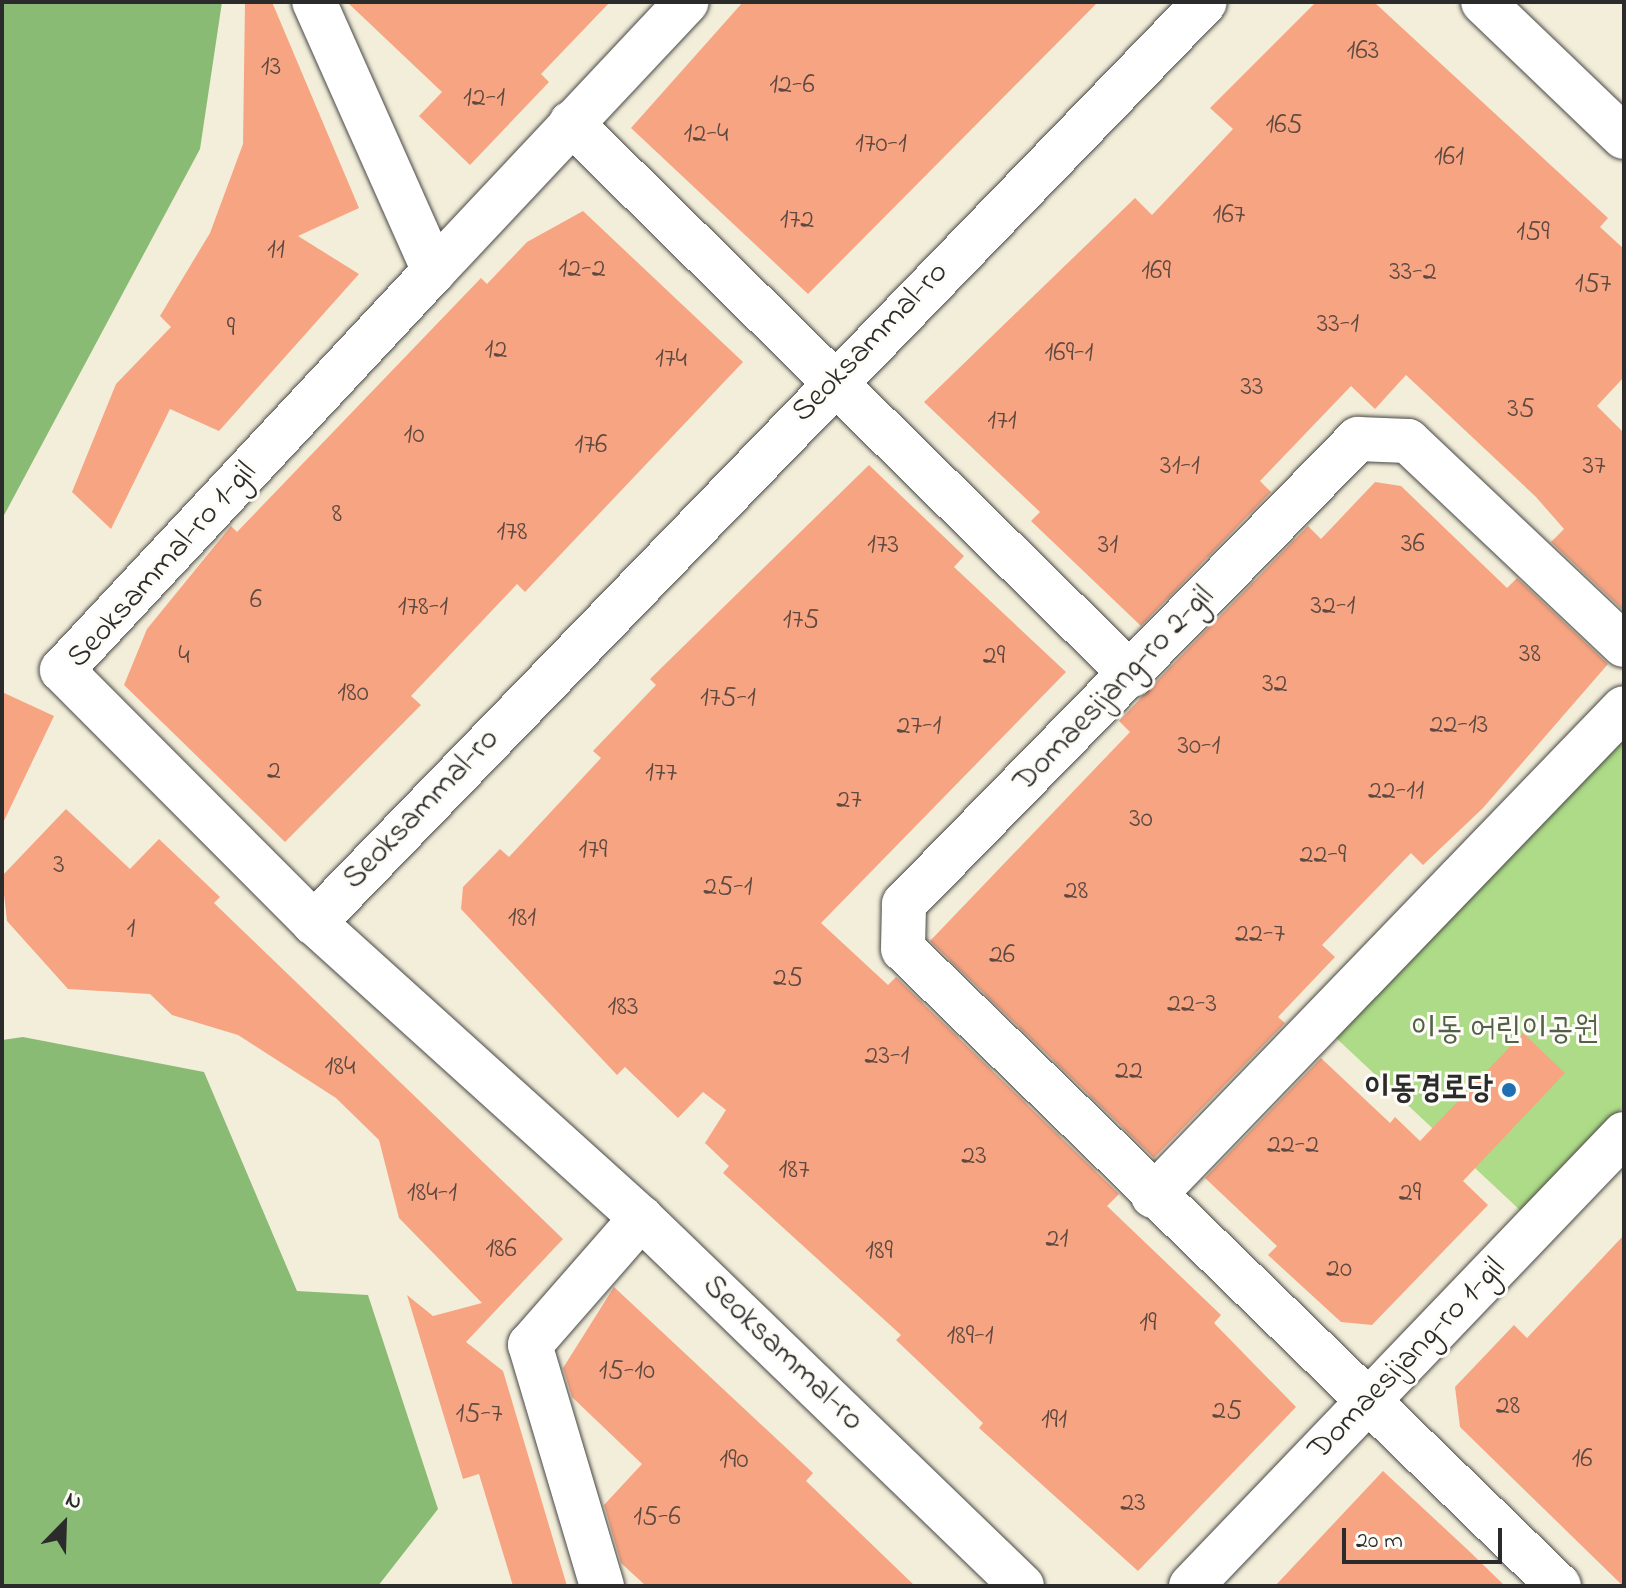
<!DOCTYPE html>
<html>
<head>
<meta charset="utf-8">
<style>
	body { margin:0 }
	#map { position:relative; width:1626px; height:1588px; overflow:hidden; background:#f3eeda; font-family:"Indie Flower","Poor Story",sans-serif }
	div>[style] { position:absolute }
	.green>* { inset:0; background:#addb87 }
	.forest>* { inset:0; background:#8abb74 }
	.building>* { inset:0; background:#f7a482 }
	.roads { filter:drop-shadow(0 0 2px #494845) drop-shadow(0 0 2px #494845) }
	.minor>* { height:44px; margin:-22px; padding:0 22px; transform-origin:22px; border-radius:22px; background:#fff }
	.dots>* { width:22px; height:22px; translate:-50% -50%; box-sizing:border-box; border:4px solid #fdfcf7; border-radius:50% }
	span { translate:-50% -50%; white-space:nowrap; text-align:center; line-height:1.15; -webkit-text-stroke:6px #fdfcf7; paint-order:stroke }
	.number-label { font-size:28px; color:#5e4941 }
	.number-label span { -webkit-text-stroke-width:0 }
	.street-label { font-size:32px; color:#2b2b2b }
	.park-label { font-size:32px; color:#526047 }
	.poi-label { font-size:32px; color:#2b2b2b; font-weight:700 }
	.right { translate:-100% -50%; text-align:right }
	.frame { position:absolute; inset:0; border:4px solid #2b2b2b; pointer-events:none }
	.north { position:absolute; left:24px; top:1484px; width:80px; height:80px; -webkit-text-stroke:6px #fdfcf7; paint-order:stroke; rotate:23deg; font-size:22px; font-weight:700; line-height:32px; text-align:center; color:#2b2b2b }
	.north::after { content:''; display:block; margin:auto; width:28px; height:36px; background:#2b2b2b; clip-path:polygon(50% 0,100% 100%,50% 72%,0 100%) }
	.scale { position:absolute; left:1342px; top:1528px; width:160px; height:36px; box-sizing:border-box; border:4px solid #2b2b2b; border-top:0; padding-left:10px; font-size:24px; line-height:28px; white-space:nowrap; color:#2b2b2b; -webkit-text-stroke:6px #fdfcf7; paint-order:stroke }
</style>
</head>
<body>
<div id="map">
	<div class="green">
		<i style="clip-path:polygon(1624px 731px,1624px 1106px,1523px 1213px,1335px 1037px)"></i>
	</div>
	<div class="forest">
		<i style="clip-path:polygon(2px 2px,222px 2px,200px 149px,2px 519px)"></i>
		<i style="clip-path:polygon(23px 1037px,204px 1072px,297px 1291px,368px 1295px,438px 1509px,378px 1586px,2px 1586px,2px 1040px)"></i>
	</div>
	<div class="building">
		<i style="clip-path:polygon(245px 2px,272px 2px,359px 208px,298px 236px,359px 274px,219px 431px,170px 409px,111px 529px,72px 492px,116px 384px,171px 327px,160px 316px,210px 233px,243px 144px)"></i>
		<i style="clip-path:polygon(347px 2px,610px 2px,541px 74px,549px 82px,470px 165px,419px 116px,442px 92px)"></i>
		<i style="clip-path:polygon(743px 2px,1098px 2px,808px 294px,631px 128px)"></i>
		<i style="clip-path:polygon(1316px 2px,1374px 2px,1608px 218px,1600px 227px,1624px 249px,1624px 377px,1597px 406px,1624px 433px,1624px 611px,1551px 542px,1564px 529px,1536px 497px,1406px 375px,1375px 409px,1351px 386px,1260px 481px,1271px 492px,1141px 626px,1031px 521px,1040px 512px,924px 402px,1135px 198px,1152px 215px,1233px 129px,1210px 108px)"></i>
		<i style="clip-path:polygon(583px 211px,743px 362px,525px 592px,517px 584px,411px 696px,421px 705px,285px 842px,124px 685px,147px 629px,231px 526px,237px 532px,481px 278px,487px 284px,527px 242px)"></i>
		<i style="clip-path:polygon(869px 465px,964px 556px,954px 567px,1066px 672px,821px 923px,888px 985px,896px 977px,1119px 1194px,1107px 1206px,1221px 1315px,1214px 1323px,1296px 1407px,1138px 1571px,979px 1428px,983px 1423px,896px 1340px,901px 1335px,723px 1173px,729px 1166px,705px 1143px,726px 1110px,703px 1092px,678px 1118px,625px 1067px,617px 1075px,461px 909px,463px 887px,500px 849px,509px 857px,601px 758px,593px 751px,656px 685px,650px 679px)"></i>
		<i style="clip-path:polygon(1375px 482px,1401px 486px,1507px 588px,1517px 578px,1608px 664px,1483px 808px,1423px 865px,1411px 853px,1322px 945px,1335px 957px,1278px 1017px,1285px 1023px,1154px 1158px,930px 941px,1130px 732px,1119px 721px,1177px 660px,1308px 526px,1321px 539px)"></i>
		<i style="clip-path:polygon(2px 692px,54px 716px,2px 825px)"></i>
		<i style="clip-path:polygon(66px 809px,130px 869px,159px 839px,220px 897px,214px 903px,563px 1239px,466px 1342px,503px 1371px,567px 1586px,513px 1586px,479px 1474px,463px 1479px,407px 1295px,433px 1316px,482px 1303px,399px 1218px,379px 1140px,336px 1098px,238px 1035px,172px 1015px,150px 994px,68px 989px,7px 921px,2px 876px)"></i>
		<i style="clip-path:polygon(1523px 1033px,1565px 1073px,1463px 1181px,1488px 1205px,1372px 1325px,1341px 1322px,1268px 1255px,1277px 1246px,1205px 1178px,1321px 1058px,1390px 1123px,1395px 1117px,1420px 1141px)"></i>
		<i style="clip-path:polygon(1624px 1235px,1624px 1586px,1623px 1586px,1460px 1427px,1455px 1387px,1514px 1325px,1527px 1338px)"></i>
		<i style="clip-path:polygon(614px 1287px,813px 1473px,806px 1481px,915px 1586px,646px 1586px,621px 1563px,604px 1505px,642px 1464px,572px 1397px,563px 1368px)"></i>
		<i style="clip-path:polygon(1383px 1471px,1469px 1551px,1505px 1586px,1275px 1586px)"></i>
	</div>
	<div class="roads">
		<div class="minor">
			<i style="left:1483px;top:2px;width:195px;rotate:43.8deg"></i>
			<i style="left:571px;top:123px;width:787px;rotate:44.54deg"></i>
			<i style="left:434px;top:271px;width:369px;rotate:-46.8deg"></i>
			<i style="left:314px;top:923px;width:357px;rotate:-134.9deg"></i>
			<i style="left:62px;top:670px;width:546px;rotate:-47.01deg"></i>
			<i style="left:434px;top:271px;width:295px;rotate:-114deg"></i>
			<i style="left:1153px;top:1196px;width:678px;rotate:-46.02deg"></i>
			<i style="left:602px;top:1586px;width:252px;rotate:-106.6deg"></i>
			<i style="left:530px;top:1345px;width:169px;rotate:-48.8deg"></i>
			<i style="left:1022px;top:1586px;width:530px;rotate:-135.99deg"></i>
			<i style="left:641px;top:1218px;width:440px;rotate:-137.9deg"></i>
			<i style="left:314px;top:923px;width:1281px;rotate:-45.95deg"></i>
			<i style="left:1191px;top:1586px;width:626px;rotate:-46.23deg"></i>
			<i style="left:1559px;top:1586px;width:914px;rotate:-135.84deg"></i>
			<i style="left:903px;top:949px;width:45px;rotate:-88.7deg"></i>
			<i style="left:904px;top:904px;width:650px;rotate:-45.69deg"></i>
			<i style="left:1358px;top:439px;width:50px;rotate:2.3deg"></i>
			<i style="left:1408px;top:441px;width:297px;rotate:43.4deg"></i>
		</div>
	</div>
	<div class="dots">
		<i style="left:1509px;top:1090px;background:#1f6fb2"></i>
	</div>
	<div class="number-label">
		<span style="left:1363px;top:52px">163</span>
		<span style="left:271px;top:68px">13</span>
		<span style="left:792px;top:86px">12-6</span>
		<span style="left:484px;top:99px">12-1</span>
		<span style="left:1284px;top:126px">165</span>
		<span style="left:706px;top:135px">12-4</span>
		<span style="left:881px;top:145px">170-1</span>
		<span style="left:1449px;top:158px">161</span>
		<span style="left:1229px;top:216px">167</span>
		<span style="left:797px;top:221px">172</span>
		<span style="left:1533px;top:233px">159</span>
		<span style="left:276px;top:251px">11</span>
		<span style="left:582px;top:270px">12-2</span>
		<span style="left:1156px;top:272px">169</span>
		<span style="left:1413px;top:273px">33-2</span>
		<span style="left:1593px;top:285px">157</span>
		<span style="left:1338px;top:325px">33-1</span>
		<span style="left:231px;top:329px">9</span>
		<span style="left:496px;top:351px">12</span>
		<span style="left:1069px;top:354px">169-1</span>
		<span style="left:671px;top:360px">174</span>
		<span style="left:1252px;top:388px">33</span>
		<span style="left:1521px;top:410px">35</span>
		<span style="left:1002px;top:422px">171</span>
		<span style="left:414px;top:436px">10</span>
		<span style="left:591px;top:446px">176</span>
		<span style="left:1180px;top:467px">31-1</span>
		<span style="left:1594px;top:467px">37</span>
		<span style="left:337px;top:515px">8</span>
		<span style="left:512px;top:533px">178</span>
		<span style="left:1413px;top:545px">36</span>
		<span style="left:883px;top:546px">173</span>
		<span style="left:1108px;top:546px">31</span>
		<span style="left:256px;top:601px">6</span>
		<span style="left:1333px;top:607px">32-1</span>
		<span style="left:423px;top:608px">178-1</span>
		<span style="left:801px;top:621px">175</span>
		<span style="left:1530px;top:655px">38</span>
		<span style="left:184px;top:657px">4</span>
		<span style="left:994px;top:657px">29</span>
		<span style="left:1275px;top:685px">32</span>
		<span style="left:353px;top:694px">180</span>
		<span style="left:728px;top:699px">175-1</span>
		<span style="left:1459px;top:726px">22-13</span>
		<span style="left:919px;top:727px">27-1</span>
		<span style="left:1199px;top:747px">30-1</span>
		<span style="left:274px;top:772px">2</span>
		<span style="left:661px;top:774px">177</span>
		<span style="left:1396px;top:792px">22-11</span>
		<span style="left:849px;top:801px">27</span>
		<span style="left:1141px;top:820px">30</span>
		<span style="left:593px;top:851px">179</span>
		<span style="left:1323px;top:856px">22-9</span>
		<span style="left:59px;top:866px">3</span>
		<span style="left:728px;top:888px">25-1</span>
		<span style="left:1076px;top:892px">28</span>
		<span style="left:522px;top:919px">181</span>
		<span style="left:131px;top:930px">1</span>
		<span style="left:1260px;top:935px">22-7</span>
		<span style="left:1002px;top:956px">26</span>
		<span style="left:788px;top:979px">25</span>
		<span style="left:1192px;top:1005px">22-3</span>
		<span style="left:623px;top:1008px">183</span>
		<span style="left:887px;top:1057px">23-1</span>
		<span style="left:340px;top:1068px">184</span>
		<span style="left:1129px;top:1072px">22</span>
		<span style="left:1293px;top:1146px">22-2</span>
		<span style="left:974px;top:1157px">23</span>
		<span style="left:794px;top:1171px">187</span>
		<span style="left:432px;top:1194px">184-1</span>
		<span style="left:1410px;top:1194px">29</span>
		<span style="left:1057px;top:1240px">21</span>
		<span style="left:501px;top:1250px">186</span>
		<span style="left:879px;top:1252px">189</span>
		<span style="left:1339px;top:1270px">20</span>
		<span style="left:1148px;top:1324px">19</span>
		<span style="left:970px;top:1337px">189-1</span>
		<span style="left:627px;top:1372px">15-10</span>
		<span style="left:1508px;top:1407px">28</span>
		<span style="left:1227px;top:1412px">25</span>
		<span style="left:479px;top:1415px">15-7</span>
		<span style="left:1054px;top:1421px">191</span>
		<span style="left:1582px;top:1460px">16</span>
		<span style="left:734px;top:1461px">190</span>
		<span style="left:1133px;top:1504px">23</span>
		<span style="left:657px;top:1518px">15-6</span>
	</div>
	<div class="street-label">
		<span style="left:871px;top:343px;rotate:-46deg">Seoksammal-ro</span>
		<span style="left:163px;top:566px;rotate:-48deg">Seoksammal-ro 1-gil</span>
		<span style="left:1115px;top:690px;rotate:-46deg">Domaesijang-ro 2-gil</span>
		<span style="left:422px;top:810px;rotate:-46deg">Seoksammal-ro</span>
		<span style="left:782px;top:1354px;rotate:44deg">Seoksammal-ro</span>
		<span style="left:1408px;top:1360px;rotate:-46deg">Domaesijang-ro 1-gil</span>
	</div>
	<div class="park-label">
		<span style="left:1505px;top:1031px">이동 어린이공원</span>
	</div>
	<div class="poi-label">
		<span class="right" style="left:1493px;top:1090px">이동경로당</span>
	</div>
	<div class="frame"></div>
	<div class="north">N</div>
	<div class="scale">20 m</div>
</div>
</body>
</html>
